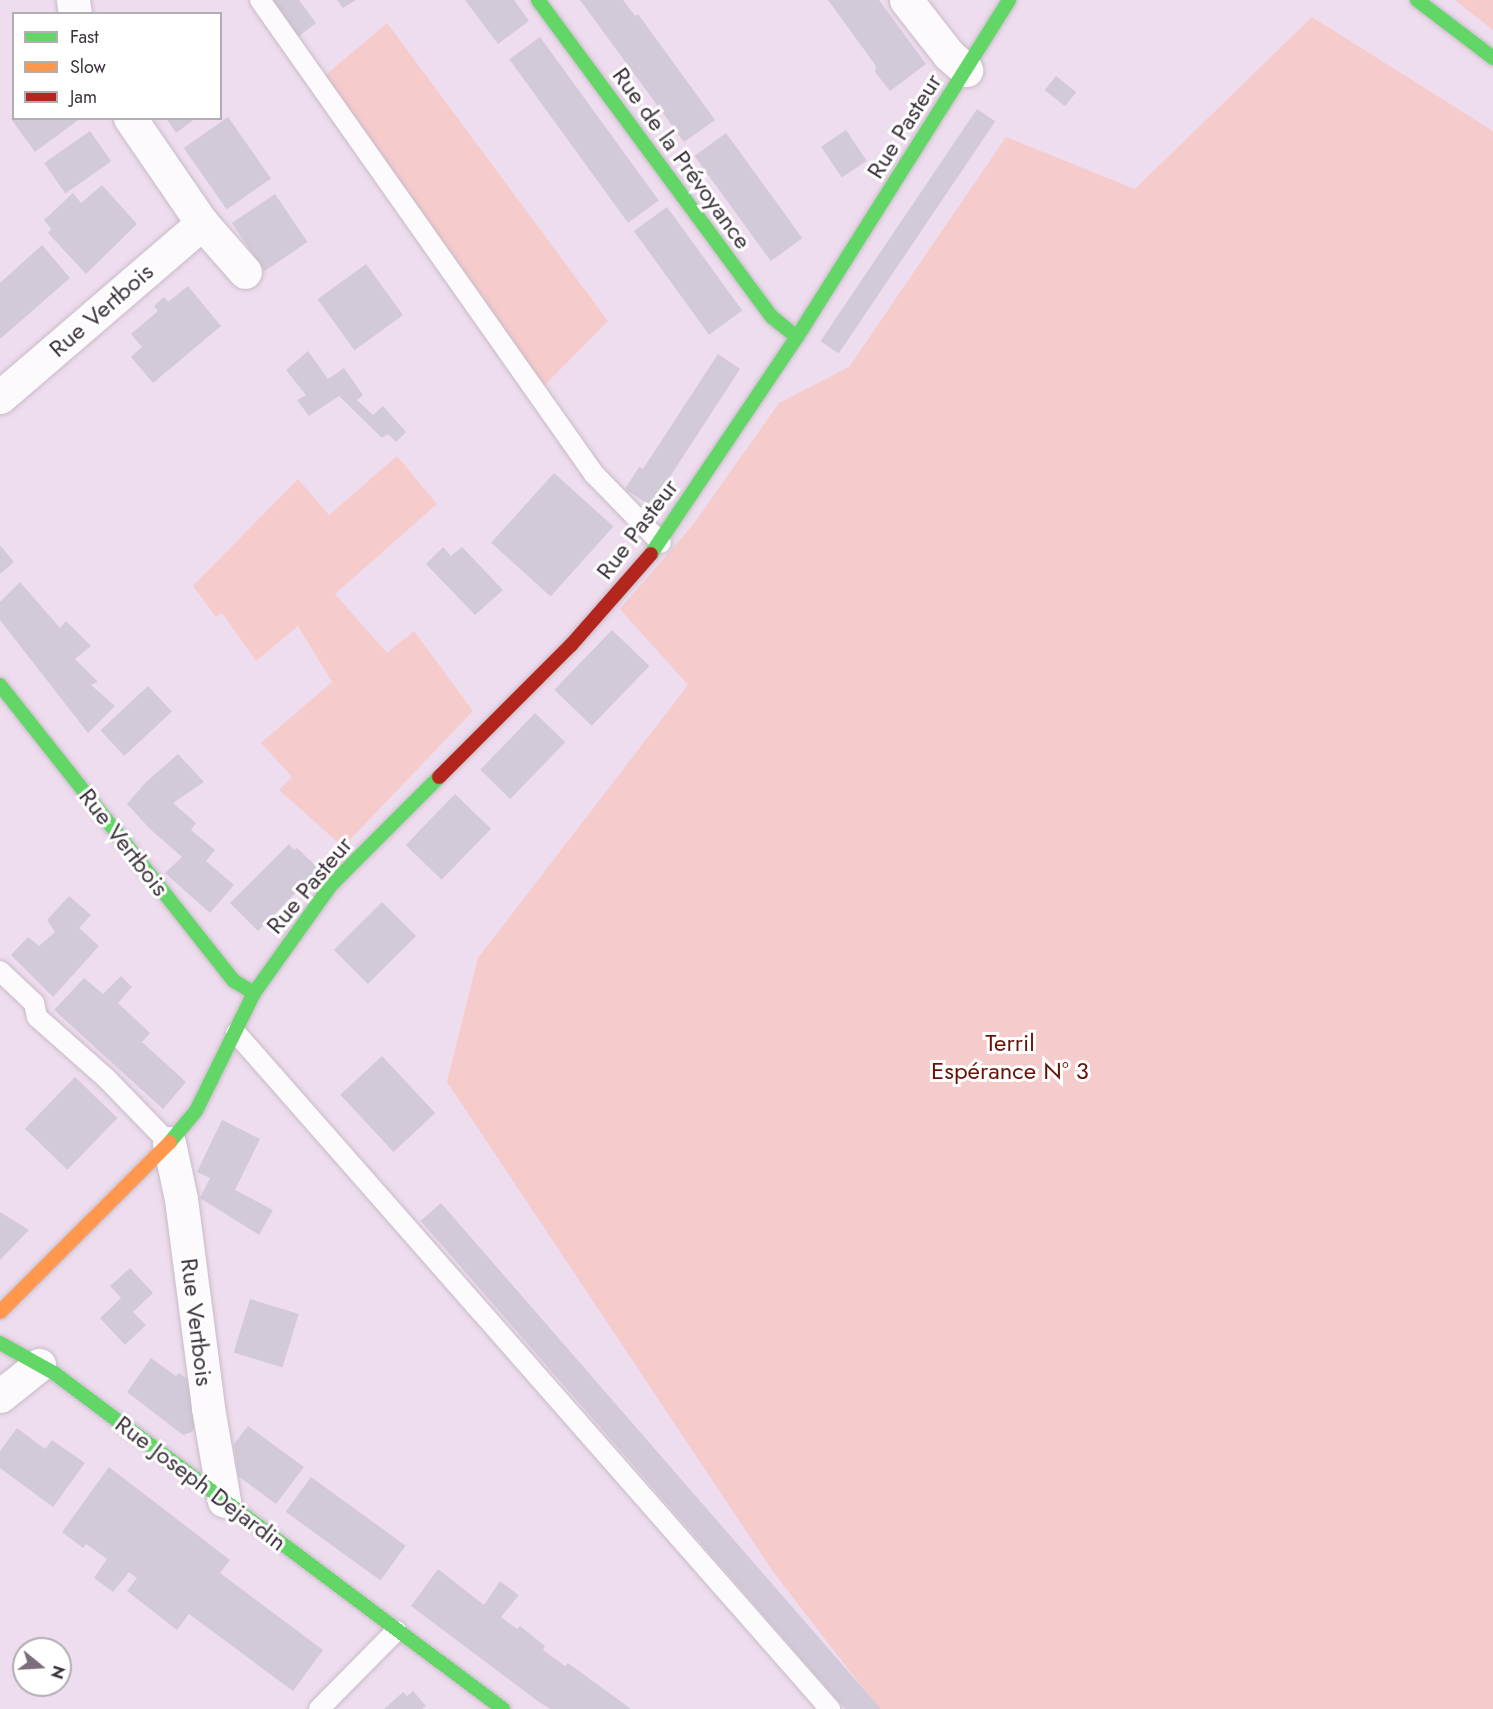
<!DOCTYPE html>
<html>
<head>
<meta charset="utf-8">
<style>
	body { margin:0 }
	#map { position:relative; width:1493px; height:1709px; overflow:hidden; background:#ede; font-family:Jost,sans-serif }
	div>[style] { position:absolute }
	.green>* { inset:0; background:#f6cbcc }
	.building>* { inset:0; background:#d3cad9; transform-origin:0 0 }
	.roads { filter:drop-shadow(0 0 2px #c8bbc8) drop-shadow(0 0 2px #c8bbc8) }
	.lane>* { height:20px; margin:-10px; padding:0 10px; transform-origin:10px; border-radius:10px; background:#fcfafc }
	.street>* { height:33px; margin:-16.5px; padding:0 16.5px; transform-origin:16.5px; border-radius:16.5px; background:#fcfafc }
	.fast>* { height:14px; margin:-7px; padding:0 7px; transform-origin:7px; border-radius:7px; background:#63d668 }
	.slow>* { height:14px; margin:-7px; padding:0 7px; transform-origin:7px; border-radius:7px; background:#ff974d }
	.jam>* { height:14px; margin:-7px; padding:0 7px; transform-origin:7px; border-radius:7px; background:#b3261e }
	span { translate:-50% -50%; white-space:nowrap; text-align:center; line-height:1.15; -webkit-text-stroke:6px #fff; paint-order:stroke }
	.street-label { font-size:24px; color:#3d323d }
	.park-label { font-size:24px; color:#681309 }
	.legend { position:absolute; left:12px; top:12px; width:210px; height:108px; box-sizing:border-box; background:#fff; border:2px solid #b1adb1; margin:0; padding:8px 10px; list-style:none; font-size:18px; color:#3d323d }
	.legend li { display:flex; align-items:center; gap:12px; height:30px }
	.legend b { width:30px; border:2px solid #b1adb1 }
	.north { position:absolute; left:12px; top:1637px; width:60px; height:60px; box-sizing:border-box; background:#fff; border:2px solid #b1adb1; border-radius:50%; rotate:108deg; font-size:16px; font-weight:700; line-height:24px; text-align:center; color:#3d323d }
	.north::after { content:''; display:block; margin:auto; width:21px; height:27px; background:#7b6e7b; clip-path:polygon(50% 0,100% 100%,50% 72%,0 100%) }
</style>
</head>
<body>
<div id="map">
	<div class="green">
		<i style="clip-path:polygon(1455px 0,1493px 0,1493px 30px)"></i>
		<i style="clip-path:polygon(1312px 17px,1493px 131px,1493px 1709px,879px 1709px,774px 1573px,447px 1082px,478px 958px,688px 685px,620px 609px,692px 526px,779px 403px,849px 367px,1006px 137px,1135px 189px)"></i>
		<i style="clip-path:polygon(387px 23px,608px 321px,540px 390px,321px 79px)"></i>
		<i style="clip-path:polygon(397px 456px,437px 504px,335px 594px,387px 653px,414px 631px,473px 711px,343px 847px,279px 790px,292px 777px,261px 743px,332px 682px,298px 626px,256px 661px,222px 613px,216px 617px,193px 586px,298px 479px,329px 515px)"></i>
	</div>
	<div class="building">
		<i style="clip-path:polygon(269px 0,299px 0,316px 23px,298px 37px)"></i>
		<i style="clip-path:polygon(337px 0,356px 0,343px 8px)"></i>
		<i style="clip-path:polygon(465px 0,514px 0,529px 21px,498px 44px)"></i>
		<i style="clip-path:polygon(580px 0,623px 0,635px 16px,638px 14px,715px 120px,684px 142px)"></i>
		<i style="clip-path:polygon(828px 0,879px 0,926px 64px,890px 91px,875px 72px,876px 66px)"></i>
		<i style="left:540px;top:37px;width:202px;height:38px;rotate:54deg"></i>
		<i style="left:1056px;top:76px;width:26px;height:18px;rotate:39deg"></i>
		<i style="left:977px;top:109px;width:22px;height:280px;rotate:34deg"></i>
		<i style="clip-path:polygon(14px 117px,14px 118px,81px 118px,35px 152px,11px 119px)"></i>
		<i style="left:228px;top:117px;width:75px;height:54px;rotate:55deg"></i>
		<i style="clip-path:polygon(166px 118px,196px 118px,176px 133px)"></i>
		<i style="left:846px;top:130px;width:37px;height:30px;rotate:56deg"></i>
		<i style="left:90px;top:131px;width:37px;height:56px;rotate:55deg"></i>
		<i style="left:726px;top:133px;width:130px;height:39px;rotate:54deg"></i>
		<i style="clip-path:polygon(102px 185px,137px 224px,86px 274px,48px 233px,51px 229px,44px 220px,73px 193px,81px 203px)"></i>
		<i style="left:275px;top:194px;width:58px;height:52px;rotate:56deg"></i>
		<i style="left:667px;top:207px;width:128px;height:41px;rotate:54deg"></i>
		<i style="clip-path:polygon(42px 245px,70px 278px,0 339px,0 283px)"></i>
		<i style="left:366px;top:264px;width:63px;height:60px;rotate:54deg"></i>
		<i style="clip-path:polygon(188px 286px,221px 326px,153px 383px,131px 357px,142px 347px,131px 334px,158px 311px,154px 306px,164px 297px,168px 302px)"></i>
		<i style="clip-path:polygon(308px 351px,328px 379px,344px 368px,363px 395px,357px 400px,373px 415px,383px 406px,406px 432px,396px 442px,388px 434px,382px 438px,339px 396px,309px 416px,297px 400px,306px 395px,286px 370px)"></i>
		<i style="clip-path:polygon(718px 354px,740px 369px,651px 506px,625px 489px,639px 467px,643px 469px)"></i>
		<i style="left:554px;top:473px;width:80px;height:94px;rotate:42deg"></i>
		<i style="clip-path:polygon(0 545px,14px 562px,0 574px)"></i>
		<i style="clip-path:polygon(443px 547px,451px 556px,462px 547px,503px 590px,475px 615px,426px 564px)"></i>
		<i style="clip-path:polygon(20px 582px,60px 628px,66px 621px,91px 646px,75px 659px,98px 682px,91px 685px,115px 706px,88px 733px,0 620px,0 602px)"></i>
		<i style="left:612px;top:630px;width:52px;height:83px;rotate:44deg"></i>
		<i style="left:148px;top:686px;width:35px;height:65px;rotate:47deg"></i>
		<i style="left:535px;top:713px;width:42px;height:79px;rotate:44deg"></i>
		<i style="clip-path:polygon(178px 754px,204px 782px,173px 803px,196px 823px,191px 830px,215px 850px,206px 861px,234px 885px,210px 913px,165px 873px,182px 857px,149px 828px,127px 804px,146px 782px)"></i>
		<i style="left:455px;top:794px;width:50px;height:71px;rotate:44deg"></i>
		<i style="clip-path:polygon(289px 844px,294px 850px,297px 848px,319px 869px,258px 931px,230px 903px)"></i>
		<i style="clip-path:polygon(69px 896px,91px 915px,79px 928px,99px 946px,53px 997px,11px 955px,28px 937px,39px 946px,55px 932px,47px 920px)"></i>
		<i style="left:382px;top:902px;width:48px;height:68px;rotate:45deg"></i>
		<i style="clip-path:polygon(121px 976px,132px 987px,118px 1003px,150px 1033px,142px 1042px,186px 1082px,163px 1109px,54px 1010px,84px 978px,103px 994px)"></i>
		<i style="left:382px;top:1056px;width:78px;height:57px;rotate:47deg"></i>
		<i style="left:75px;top:1077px;width:59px;height:72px;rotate:44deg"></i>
		<i style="clip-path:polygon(222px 1120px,260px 1139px,235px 1190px,273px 1210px,259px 1235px,200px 1198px,210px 1178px,197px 1172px)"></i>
		<i style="left:441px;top:1203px;width:671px;height:27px;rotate:49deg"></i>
		<i style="clip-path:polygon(0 1212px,29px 1230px,0 1260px)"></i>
		<i style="clip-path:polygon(130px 1268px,153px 1293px,133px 1312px,146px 1325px,125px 1345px,100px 1318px,121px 1298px,110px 1286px)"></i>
		<i style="left:250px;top:1299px;width:51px;height:56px;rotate:17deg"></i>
		<i style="clip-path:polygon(151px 1358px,176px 1376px,179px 1373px,197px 1386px,202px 1410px,192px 1432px,183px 1435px,127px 1392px)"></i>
		<i style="clip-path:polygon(248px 1426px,304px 1467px,276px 1504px,238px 1476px,234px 1444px)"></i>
		<i style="clip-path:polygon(17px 1428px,45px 1449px,52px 1440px,85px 1463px,53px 1507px,0 1468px,0 1451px)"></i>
		<i style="clip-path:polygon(109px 1467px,230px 1560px,220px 1573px,323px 1650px,293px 1691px,189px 1614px,177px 1630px,127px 1591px,137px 1578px,129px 1572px,113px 1592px,94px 1578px,107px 1559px,86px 1544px,83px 1548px,62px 1532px)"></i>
		<i style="left:311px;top:1477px;width:117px;height:43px;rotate:36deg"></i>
		<i style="clip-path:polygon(438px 1569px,484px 1605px,500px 1581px,517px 1594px,519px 1595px,501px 1617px,517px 1629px,520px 1626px,545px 1646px,543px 1650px,565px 1666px,568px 1663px,631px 1709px,550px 1709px,539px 1702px,411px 1606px)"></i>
		<i style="clip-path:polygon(413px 1691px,426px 1706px,422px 1709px,384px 1709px,403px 1692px,407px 1696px)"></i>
	</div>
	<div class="roads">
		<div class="lane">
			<i style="left:260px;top:0;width:580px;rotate:54.83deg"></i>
			<i style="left:594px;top:474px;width:96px;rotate:45.8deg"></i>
			<i style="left:0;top:971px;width:47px;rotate:43.3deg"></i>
			<i style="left:34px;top:1003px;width:14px;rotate:78deg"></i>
			<i style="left:37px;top:1017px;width:92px;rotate:41.5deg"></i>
			<i style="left:106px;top:1078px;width:91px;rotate:45.9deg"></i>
			<i style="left:236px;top:1033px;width:900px;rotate:48.69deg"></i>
			<i style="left:319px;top:1709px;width:110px;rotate:-45.4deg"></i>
		</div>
		<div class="street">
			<i style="left:73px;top:0;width:14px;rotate:82deg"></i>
			<i style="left:906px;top:0;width:70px;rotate:52deg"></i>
			<i style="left:949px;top:55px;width:23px;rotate:41deg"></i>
			<i style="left:130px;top:118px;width:127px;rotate:55.6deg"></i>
			<i style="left:202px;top:223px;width:65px;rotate:48.7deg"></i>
			<i style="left:0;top:397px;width:267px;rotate:-40.7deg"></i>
			<i style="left:169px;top:1143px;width:57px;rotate:77.9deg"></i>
			<i style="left:181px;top:1199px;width:211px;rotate:82.6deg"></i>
			<i style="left:208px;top:1408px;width:94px;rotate:80.2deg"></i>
			<i style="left:0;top:1396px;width:50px;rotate:-38.5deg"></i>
		</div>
		<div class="fast">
			<i style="left:538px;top:0;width:394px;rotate:53.6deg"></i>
			<i style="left:772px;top:317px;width:32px;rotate:39deg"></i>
			<i style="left:1417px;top:0;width:96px;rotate:37.3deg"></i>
			<i style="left:651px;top:554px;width:262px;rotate:-56.1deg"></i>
			<i style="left:797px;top:337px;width:398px;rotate:-57.8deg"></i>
			<i style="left:0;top:685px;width:377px;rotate:51.7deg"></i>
			<i style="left:234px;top:981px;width:23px;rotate:31deg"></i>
			<i style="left:170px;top:1142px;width:40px;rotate:-50deg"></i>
			<i style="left:196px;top:1111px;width:131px;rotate:-63.8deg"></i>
			<i style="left:254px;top:993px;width:133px;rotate:-54.5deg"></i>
			<i style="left:331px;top:885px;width:153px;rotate:-45deg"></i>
			<i style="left:0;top:1343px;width:62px;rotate:29.1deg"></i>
			<i style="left:54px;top:1373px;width:561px;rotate:36.81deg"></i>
		</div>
		<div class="slow">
			<i style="left:0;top:1312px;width:240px;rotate:-45deg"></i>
		</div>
		<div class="jam">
			<i style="left:439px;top:777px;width:187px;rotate:-45deg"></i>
			<i style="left:571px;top:645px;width:121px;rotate:-48.7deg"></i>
		</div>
	</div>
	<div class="street-label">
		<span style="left:904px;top:126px;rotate:-58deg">Rue Pasteur</span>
		<span style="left:682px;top:158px;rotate:54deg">Rue de la Prévoyance</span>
		<span style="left:101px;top:310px;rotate:-41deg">Rue Vertbois</span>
		<span style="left:637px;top:529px;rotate:-53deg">Rue Pasteur</span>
		<span style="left:124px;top:842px;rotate:52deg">Rue Vertbois</span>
		<span style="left:309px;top:885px;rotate:-50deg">Rue Pasteur</span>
		<span style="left:197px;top:1322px;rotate:83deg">Rue Vertbois</span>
		<span style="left:201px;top:1483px;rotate:37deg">Rue Joseph Dejardin</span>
	</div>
	<div class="park-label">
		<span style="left:1010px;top:1057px">Terril<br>Espérance N° 3</span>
	</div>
	<ul class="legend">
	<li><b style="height:8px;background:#63d668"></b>Fast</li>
	<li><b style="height:8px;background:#ff974d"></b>Slow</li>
	<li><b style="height:8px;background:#b3261e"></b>Jam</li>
	</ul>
	<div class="north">N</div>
</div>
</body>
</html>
